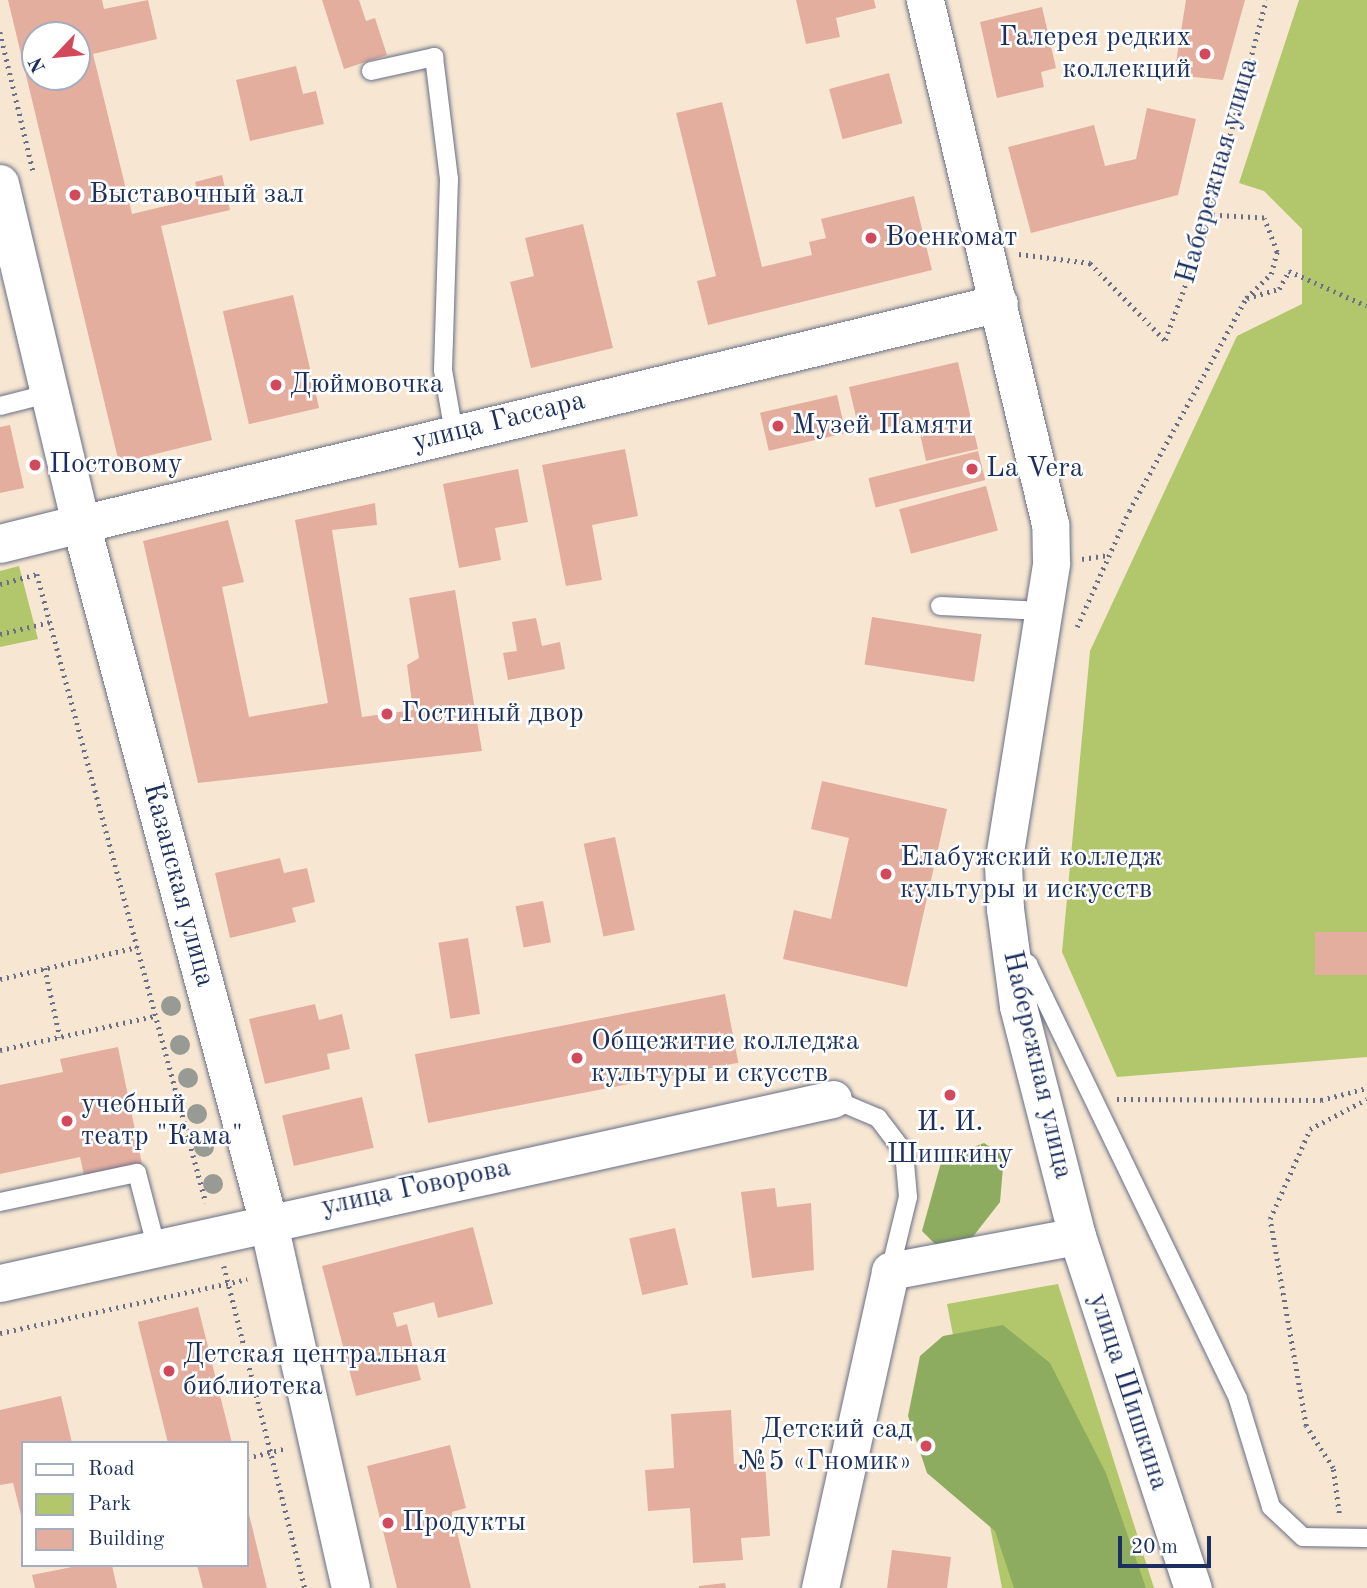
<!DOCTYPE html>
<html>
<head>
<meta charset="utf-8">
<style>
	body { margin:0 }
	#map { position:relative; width:1367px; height:1588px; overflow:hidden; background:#f7e7d2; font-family:"Old Standard TT",serif }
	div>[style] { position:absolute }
	.green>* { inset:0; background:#b2c76b }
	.forest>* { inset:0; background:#8dac5f }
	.building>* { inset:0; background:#e4ae9f; transform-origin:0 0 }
	.path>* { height:4.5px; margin-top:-2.25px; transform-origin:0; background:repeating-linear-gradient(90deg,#686f87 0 2px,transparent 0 7px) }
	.roads { filter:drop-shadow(0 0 2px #686f87) drop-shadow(0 0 2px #686f87) }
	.lane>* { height:18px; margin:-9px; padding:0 9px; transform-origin:9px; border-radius:9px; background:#fff }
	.street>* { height:37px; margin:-18.5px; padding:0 18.5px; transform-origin:18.5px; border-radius:18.5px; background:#fff }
	.secondary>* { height:38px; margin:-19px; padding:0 19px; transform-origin:19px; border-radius:19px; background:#fff }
	.trees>* { width:20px; height:20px; margin:-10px; border-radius:50%; background:#979b94 }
	.dots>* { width:19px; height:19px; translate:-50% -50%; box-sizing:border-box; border:4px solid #fff; border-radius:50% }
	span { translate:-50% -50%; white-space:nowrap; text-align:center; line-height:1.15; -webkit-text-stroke:5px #fff; paint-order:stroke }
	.poi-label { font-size:28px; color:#1b2f5e }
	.right { translate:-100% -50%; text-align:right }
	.left { translate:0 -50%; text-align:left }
	.street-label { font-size:28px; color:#1b2f5e }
	.legend { position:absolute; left:21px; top:1441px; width:228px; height:126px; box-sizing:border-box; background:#fff; border:2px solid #a4acbf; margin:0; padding:9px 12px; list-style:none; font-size:21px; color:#1b2f5e }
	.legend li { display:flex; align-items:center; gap:14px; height:35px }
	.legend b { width:35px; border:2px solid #a4acbf }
	.north { position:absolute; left:21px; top:21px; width:70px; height:70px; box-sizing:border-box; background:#fff; border:2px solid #a4acbf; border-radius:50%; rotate:244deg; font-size:19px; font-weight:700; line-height:28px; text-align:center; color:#1b2f5e }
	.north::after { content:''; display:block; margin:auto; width:24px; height:32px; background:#d1495b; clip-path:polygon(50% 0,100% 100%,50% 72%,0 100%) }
	.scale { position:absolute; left:1118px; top:1536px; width:93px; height:32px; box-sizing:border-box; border:4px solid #1b2f5e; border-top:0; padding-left:9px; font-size:21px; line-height:24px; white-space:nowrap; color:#1b2f5e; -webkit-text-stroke:5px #fff; paint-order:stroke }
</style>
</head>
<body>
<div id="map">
	<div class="green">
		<i style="clip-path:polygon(1299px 0,1367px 0,1367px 1057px,1117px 1077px,1062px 952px,1090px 651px,1237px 336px,1302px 304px,1302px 229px,1264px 191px,1239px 183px)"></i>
		<i style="clip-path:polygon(19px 566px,38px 639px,0 647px,0 571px)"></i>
		<i style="clip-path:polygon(1058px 1284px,1154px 1588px,1002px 1588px,947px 1304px)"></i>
	</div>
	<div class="forest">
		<i style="clip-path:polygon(984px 1143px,1004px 1156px,1000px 1202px,968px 1243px,938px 1247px,922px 1231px,942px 1159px)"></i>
		<i style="clip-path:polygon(1003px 1325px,1050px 1363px,1106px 1473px,1146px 1588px,1014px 1588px,995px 1531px,927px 1473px,908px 1416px,920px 1356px,943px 1336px)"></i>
	</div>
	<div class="building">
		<i style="clip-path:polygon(evenodd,8px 0,102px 0,104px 9px,148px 0,157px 39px,93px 54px,132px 214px,199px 198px,195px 182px,222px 175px,230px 210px,161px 226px,212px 440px,119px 463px,8px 0,35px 35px,77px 35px,77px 77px,35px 77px,35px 35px)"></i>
		<i style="clip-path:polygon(322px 0,359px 0,366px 21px,375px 18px,387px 55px,344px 69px)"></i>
		<i style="clip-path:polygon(796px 0,874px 0,876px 8px,836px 18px,840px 37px,806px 44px)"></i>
		<i style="clip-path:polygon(1186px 0,1245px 0,1223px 80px,1174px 75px)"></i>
		<i style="clip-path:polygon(1042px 7px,1056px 68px,1041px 72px,1044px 87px,997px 98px,980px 22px)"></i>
		<i style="clip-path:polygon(296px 66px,303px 94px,316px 91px,324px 124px,250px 141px,236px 80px)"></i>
		<i style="left:889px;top:73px;width:52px;height:62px;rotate:75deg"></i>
		<i style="clip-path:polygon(722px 102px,762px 267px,812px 255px,809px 242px,826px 238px,821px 219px,914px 196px,932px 270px,708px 325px,697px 281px,716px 276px,676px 113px)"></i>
		<i style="clip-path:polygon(1147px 108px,1196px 119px,1178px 195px,1031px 233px,1008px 147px,1094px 125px,1105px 166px,1136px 159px)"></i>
		<i style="clip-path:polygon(583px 224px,613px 348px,531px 368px,510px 282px,534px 276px,525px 238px)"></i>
		<i style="left:293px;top:295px;width:116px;height:72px;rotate:77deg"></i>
		<i style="clip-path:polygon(958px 362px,978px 449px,926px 461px,917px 420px,860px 434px,849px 387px)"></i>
		<i style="left:837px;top:395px;width:39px;height:79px;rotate:77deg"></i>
		<i style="clip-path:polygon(10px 425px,24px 488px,0 493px,0 427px)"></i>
		<i style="clip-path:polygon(625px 449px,638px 516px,592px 525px,602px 580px,566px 586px,542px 465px)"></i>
		<i style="left:978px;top:451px;width:30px;height:113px;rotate:76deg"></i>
		<i style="clip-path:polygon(518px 469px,528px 522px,495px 528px,501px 560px,459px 568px,443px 484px)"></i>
		<i style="left:986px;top:486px;width:46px;height:90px;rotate:75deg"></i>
		<i style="clip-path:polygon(375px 503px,377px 525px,332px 530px,362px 717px,413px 710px,407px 665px,419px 658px,409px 598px,455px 590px,482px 751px,198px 783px,143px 541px,228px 520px,244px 582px,222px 587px,249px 717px,328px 703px,295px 520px)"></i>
		<i style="left:872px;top:617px;width:111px;height:48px;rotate:9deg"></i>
		<i style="clip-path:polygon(536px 618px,542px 646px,560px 642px,565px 669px,508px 680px,503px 653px,517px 651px,512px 622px)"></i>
		<i style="clip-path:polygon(822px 781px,947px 809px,907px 987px,783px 959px,794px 910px,831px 919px,849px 838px,811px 829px)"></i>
		<i style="left:615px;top:837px;width:95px;height:32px;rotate:78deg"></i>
		<i style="clip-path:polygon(280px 858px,284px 873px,307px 868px,315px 902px,292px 908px,296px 922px,230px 938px,215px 873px)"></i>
		<i style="left:543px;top:901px;width:42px;height:28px;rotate:79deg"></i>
		<i style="left:1367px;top:932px;width:43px;height:52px;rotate:90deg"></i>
		<i style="left:468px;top:938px;width:77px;height:30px;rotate:81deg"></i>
		<i style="left:725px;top:994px;width:70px;height:316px;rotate:79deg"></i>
		<i style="clip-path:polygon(315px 1004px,319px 1020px,342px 1014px,350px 1049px,327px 1054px,330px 1069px,265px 1084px,249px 1019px)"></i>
		<i style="clip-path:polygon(118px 1047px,142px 1164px,84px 1175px,80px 1157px,0 1174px,0 1085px,63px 1072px,60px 1059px)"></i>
		<i style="left:362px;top:1097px;width:52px;height:82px;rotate:77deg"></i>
		<i style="clip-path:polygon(775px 1188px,777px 1207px,811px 1203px,814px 1270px,752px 1278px,741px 1192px)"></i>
		<i style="clip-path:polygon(473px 1227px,493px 1304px,438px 1318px,434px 1302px,393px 1313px,397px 1327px,407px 1324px,421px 1380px,356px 1396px,322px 1266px)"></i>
		<i style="left:675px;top:1228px;width:58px;height:47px;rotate:77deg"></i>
		<i style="left:198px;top:1307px;width:140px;height:62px;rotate:76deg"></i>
		<i style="clip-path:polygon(61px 1396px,72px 1443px,23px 1443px,22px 1519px,13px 1483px,0 1485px,0 1410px)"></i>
		<i style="clip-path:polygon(731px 1410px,734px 1464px,765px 1462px,770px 1536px,741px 1538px,743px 1560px,693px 1563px,690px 1508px,648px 1511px,645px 1470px,674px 1468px,671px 1414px)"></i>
		<i style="clip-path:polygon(450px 1445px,466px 1508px,452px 1512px,471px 1588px,397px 1588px,367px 1466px)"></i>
		<i style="clip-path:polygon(248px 1510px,267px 1588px,203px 1588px,197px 1565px,247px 1565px)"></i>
		<i style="clip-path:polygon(892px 1550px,951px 1557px,947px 1588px,887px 1588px)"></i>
		<i style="clip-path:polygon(82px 1565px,112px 1565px,117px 1588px,35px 1588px,32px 1575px)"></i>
		<i style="clip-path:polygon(725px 1583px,726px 1588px,699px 1588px,699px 1586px)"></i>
	</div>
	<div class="path">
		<i style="left:0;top:32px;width:142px;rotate:76.6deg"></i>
		<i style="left:1019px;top:254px;width:72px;rotate:7.2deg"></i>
		<i style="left:1090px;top:263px;width:107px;rotate:45.8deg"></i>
		<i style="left:1165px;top:340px;width:110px;rotate:-69.7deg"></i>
		<i style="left:1203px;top:237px;width:245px;rotate:-75.1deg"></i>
		<i style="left:1247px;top:298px;width:33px;rotate:-16deg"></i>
		<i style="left:1279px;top:289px;width:21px;rotate:-61deg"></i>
		<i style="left:1289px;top:271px;width:85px;rotate:24.2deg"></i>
		<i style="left:1082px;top:559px;width:26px;rotate:-9deg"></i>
		<i style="left:0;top:584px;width:38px;rotate:-15deg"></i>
		<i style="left:37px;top:574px;width:651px;rotate:74.96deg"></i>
		<i style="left:1077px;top:627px;width:127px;rotate:-65.9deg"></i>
		<i style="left:1129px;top:511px;width:243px;rotate:-61.2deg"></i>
		<i style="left:1246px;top:298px;width:35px;rotate:-44deg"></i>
		<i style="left:1271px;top:274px;width:23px;rotate:-75deg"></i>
		<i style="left:1277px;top:252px;width:36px;rotate:-111deg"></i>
		<i style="left:1264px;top:218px;width:55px;rotate:-176.9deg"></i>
		<i style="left:0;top:634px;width:51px;rotate:-13.5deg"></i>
		<i style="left:45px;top:968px;width:71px;rotate:77.7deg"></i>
		<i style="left:0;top:979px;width:141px;rotate:-13.1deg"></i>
		<i style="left:0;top:1050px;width:159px;rotate:-12.4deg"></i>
		<i style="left:1117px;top:1099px;width:204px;rotate:0.3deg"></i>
		<i style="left:1321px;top:1100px;width:48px;rotate:-14.6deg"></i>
		<i style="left:224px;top:1266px;width:332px;rotate:75.9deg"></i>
		<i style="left:0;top:1333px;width:253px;rotate:-12.3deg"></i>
		<i style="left:247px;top:1458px;width:41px;rotate:-14deg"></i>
		<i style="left:1339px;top:1513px;width:45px;rotate:-97.6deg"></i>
		<i style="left:1333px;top:1468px;width:50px;rotate:-122.7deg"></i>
		<i style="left:1306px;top:1426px;width:210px;rotate:-99.9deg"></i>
		<i style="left:1270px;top:1219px;width:98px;rotate:-66deg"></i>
		<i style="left:1310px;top:1129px;width:64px;rotate:-27.8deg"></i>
	</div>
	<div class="roads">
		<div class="lane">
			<i style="left:371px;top:71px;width:65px;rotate:-12.5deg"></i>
			<i style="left:434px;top:57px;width:123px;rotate:83deg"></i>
			<i style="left:449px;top:179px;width:191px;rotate:91.8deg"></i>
			<i style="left:443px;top:370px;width:64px;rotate:80.1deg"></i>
			<i style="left:0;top:406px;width:53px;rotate:-14.3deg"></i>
			<i style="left:940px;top:606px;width:104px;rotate:2.8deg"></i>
			<i style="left:1017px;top:956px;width:14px;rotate:36deg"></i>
			<i style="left:1028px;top:964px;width:483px;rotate:64.2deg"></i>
			<i style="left:1238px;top:1399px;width:113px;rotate:73deg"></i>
			<i style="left:1271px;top:1507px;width:44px;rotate:43.2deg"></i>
			<i style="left:1303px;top:1537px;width:64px;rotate:0.9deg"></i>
			<i style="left:833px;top:1099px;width:49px;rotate:22.9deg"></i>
			<i style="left:878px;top:1118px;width:43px;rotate:52.6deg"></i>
			<i style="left:904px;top:1152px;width:45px;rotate:84.9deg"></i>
			<i style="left:908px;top:1197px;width:76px;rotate:103.7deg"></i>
			<i style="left:0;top:1202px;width:140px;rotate:-12deg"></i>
			<i style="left:137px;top:1173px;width:75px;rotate:75.4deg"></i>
		</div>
		<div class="street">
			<i style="left:81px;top:524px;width:944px;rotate:-13.54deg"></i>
			<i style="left:1077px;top:1236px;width:371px;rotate:71.8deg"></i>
			<i style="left:0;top:1283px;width:853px;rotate:-12.46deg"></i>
			<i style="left:820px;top:1588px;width:325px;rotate:-77.5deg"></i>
			<i style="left:890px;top:1271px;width:190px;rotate:-10.6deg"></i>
			<i style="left:1077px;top:1236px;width:237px;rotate:-104.4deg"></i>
			<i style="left:1018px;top:1006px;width:98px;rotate:-97.6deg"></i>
			<i style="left:1005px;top:909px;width:45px;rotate:-92.5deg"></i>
			<i style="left:1003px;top:864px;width:305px;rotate:-80.9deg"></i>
			<i style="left:1051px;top:563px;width:39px;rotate:-91deg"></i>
			<i style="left:1050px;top:524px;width:539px;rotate:-103.42deg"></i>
		</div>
		<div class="secondary">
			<i style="left:0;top:184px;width:350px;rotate:76.6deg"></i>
			<i style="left:81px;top:524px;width:721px;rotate:74.96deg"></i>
			<i style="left:268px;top:1220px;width:377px;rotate:77.3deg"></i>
			<i style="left:0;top:544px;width:83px;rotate:-13.9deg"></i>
		</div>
	</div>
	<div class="trees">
		<i style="left:171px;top:1006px"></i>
		<i style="left:180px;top:1045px"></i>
		<i style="left:188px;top:1078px"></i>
		<i style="left:197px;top:1114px"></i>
		<i style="left:204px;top:1147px"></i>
		<i style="left:213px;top:1184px"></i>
	</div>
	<div class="dots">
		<i style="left:1205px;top:54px;background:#d1495b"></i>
		<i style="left:75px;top:195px;background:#d1495b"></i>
		<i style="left:871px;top:238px;background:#d1495b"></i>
		<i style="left:276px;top:385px;background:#d1495b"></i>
		<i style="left:778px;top:426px;background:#d1495b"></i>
		<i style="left:35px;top:465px;background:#d1495b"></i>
		<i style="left:972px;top:469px;background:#d1495b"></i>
		<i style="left:387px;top:714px;background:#d1495b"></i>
		<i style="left:886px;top:874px;background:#d1495b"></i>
		<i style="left:577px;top:1058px;background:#d1495b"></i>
		<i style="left:950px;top:1095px;background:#d1495b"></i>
		<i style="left:67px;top:1121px;background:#d1495b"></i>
		<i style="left:169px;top:1371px;background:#d1495b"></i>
		<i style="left:926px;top:1446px;background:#d1495b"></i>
		<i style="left:388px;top:1523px;background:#d1495b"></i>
	</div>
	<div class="poi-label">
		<span class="right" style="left:1191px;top:54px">Галерея редких<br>коллекций</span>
		<span class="left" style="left:89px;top:195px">Выставочный зал</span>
		<span class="left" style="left:885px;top:238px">Военкомат</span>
		<span class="left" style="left:290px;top:385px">Дюймовочка</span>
		<span class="left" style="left:792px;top:426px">Музей Памяти</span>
		<span class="left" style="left:49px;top:465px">Постовому</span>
		<span class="left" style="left:986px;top:469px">La Vera</span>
		<span class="left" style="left:401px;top:714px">Гостиный двор</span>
		<span class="left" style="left:900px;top:874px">Елабужский колледж<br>культуры и искусств</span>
		<span class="left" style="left:591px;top:1058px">Общежитие колледжа<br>культуры и скусств</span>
		<span class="left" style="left:81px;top:1121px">учебный<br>театр "Кама"</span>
		<span style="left:950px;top:1139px">И. И.<br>Шишкину</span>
		<span class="left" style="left:183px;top:1371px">Детская центральная<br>библиотека</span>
		<span class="right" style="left:912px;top:1446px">Детский сад<br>№5 «Гномик»</span>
		<span class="left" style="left:402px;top:1523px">Продукты</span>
	</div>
	<div class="street-label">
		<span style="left:1218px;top:171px;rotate:-74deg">Набережная улица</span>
		<span style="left:499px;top:422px;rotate:-14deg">улица Гассара</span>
		<span style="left:178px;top:885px;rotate:75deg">Казанская улица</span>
		<span style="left:1037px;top:1065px;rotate:77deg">Набережная улица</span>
		<span style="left:416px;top:1188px;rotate:-12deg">улица Говорова</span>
		<span style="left:1128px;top:1392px;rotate:72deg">улица Шишкина</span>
	</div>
	<ul class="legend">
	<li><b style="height:9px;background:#fff"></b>Road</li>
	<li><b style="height:19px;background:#b2c76b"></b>Park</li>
	<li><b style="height:19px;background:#e4ae9f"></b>Building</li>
	</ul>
	<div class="north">N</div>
	<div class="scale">20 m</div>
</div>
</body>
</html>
